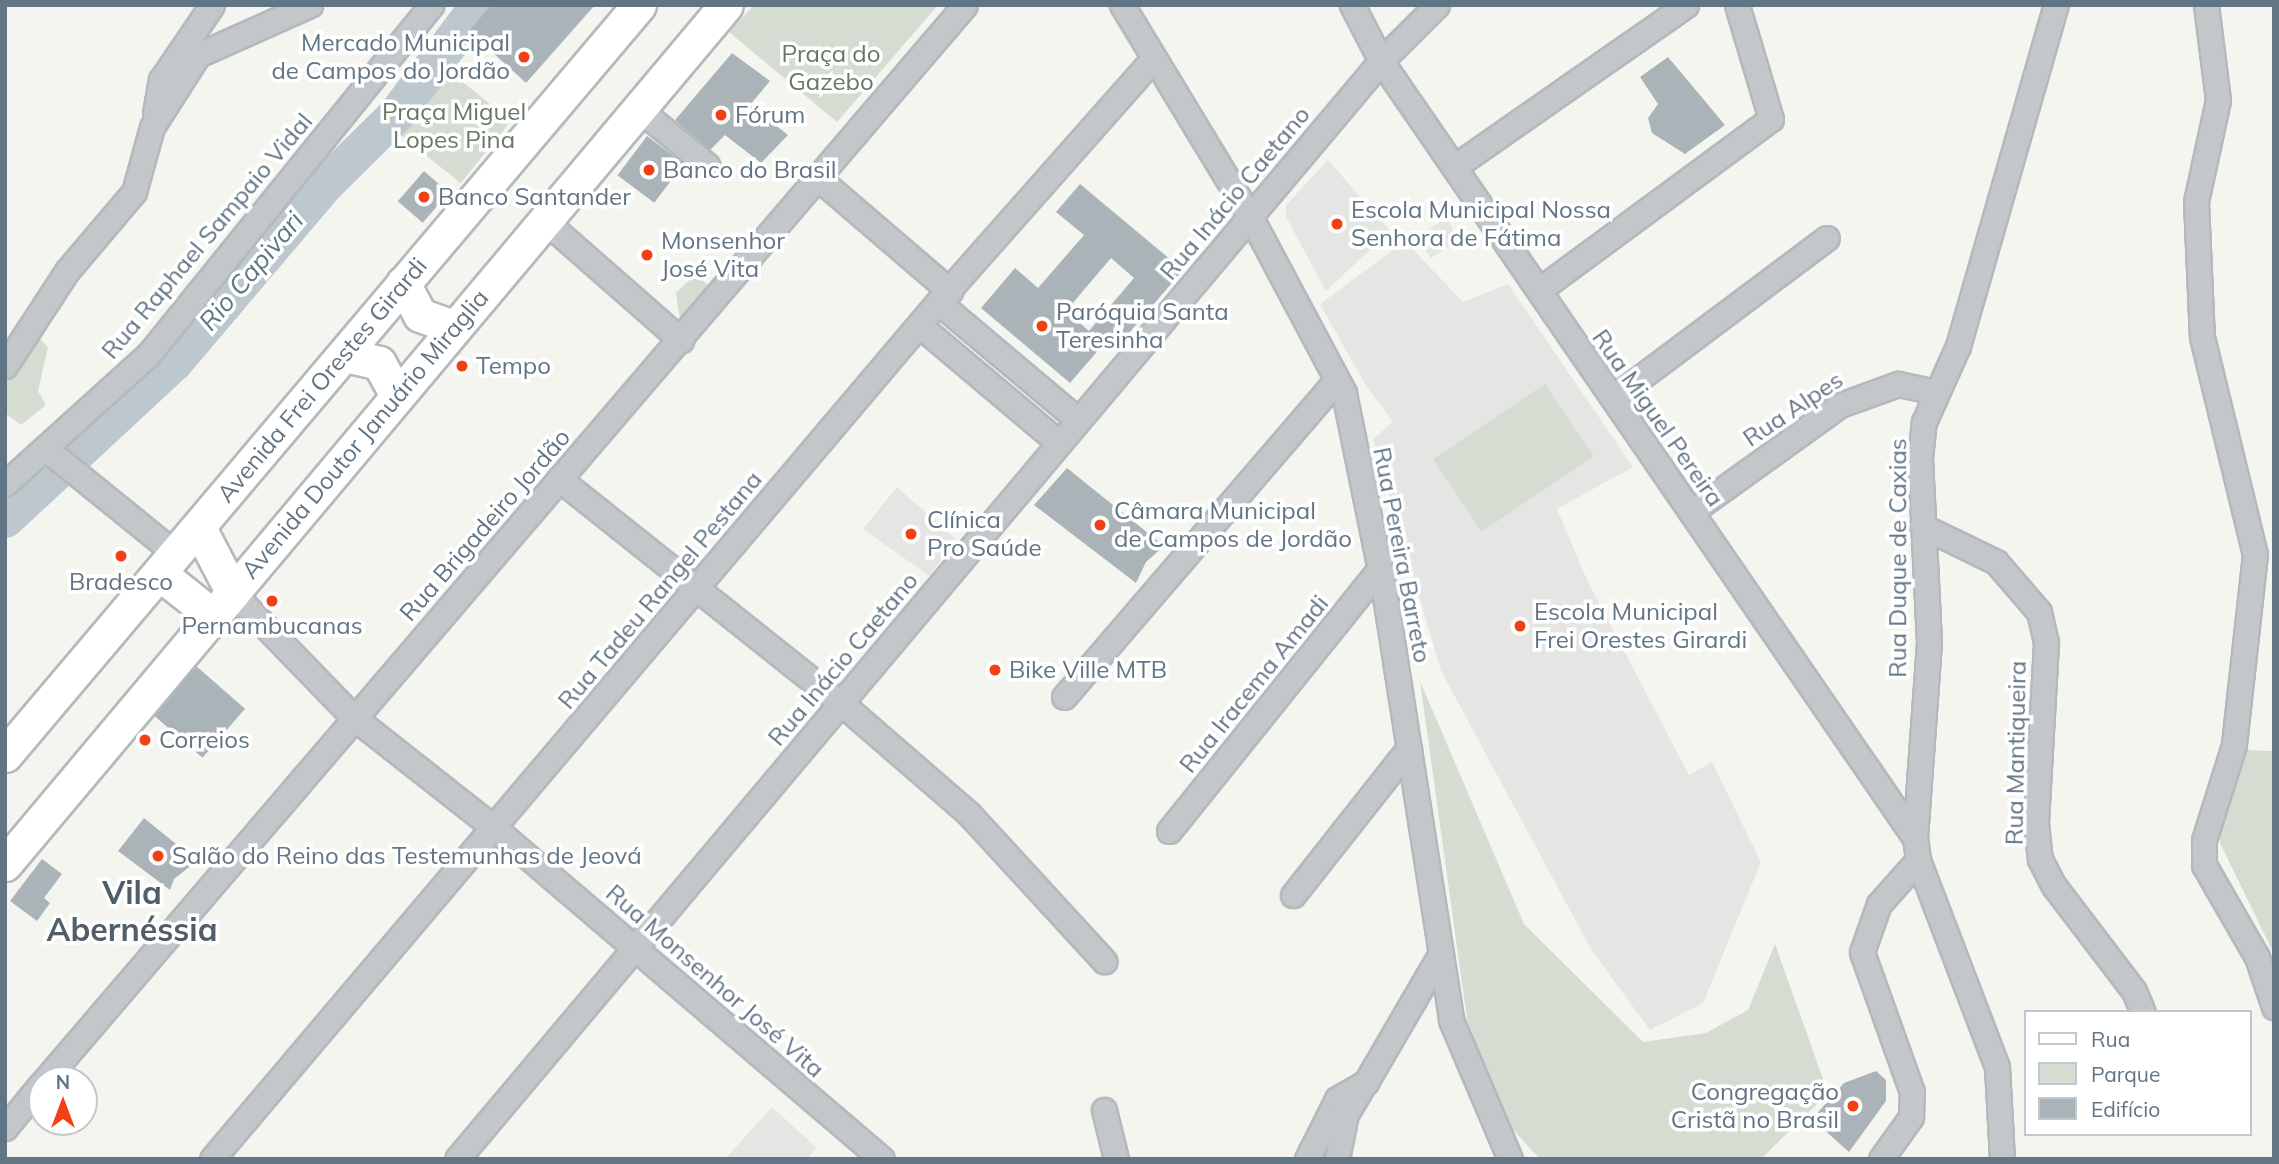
<!DOCTYPE html>
<html>
<head>
<meta charset="utf-8">
<style>
	body { margin:0 }
	#map { position:relative; width:2279px; height:1164px; overflow:hidden; background:#f5f5f0; font-family:Mulish,sans-serif }
	div>[style] { position:absolute }
	.built>* { inset:0; background:#e5e6e4 }
	.green>* { inset:0; background:#d5dcd1; transform-origin:0 0 }
	.river>* { height:37px; margin:-18.5px; padding:0 18.5px; transform-origin:18.5px; border-radius:18.5px; background:#bcc8cd }
	.building>* { inset:0; background:#aab3b8; transform-origin:0 0 }
	.roads { filter:drop-shadow(2px 0 #b3b9bd) drop-shadow(-2px 0 #b3b9bd) drop-shadow(0 2px #b3b9bd) drop-shadow(0 -2px #b3b9bd) }
	.street>* { height:23px; margin:-11.5px; padding:0 11.5px; transform-origin:11.5px; border-radius:11.5px; background:#c3c7ca }
	.secondary>* { height:33px; margin:-16.5px; padding:0 16.5px; transform-origin:16.5px; border-radius:16.5px; background:#fff }
	.dots>* { width:19px; height:19px; translate:-50% -50%; box-sizing:border-box; border:4px solid #fff; border-radius:50% }
	span { translate:-50% -50%; white-space:nowrap; text-align:center; line-height:1.15; -webkit-text-stroke:7px #fff; paint-order:stroke }
	.poi-label { font-size:24px; color:#617584 }
	.right { translate:-100% -50%; text-align:right }
	.left { translate:0 -50%; text-align:left }
	.park-label { font-size:24px; color:#667a60 }
	.street-label { font-size:24px; color:#617584 }
	.water-label { font-size:26px; color:#5c7881; font-style:italic }
	.district-label { font-size:32px; color:#4f5e68; font-weight:700 }
	.frame { position:absolute; inset:0; border:7px solid #617584; pointer-events:none }
	.legend { position:absolute; left:2024px; top:1010px; width:228px; height:126px; box-sizing:border-box; background:#fff; border:2px solid #c0c8ce; margin:0; padding:9px 12px; list-style:none; font-size:21px; color:#617584 }
	.legend li { display:flex; align-items:center; gap:14px; height:35px }
	.legend b { width:35px; border:2px solid #c0c8ce }
	.north { position:absolute; left:28px; top:1066px; width:70px; height:70px; box-sizing:border-box; background:#fff; border:2px solid #c0c8ce; border-radius:50%; rotate:0deg; font-size:19px; font-weight:700; line-height:28px; text-align:center; color:#617584 }
	.north::after { content:''; display:block; margin:auto; width:24px; height:32px; background:#f14114; clip-path:polygon(50% 0,100% 100%,50% 72%,0 100%) }
</style>
</head>
<body>
<div id="map">
	<div class="built">
		<div style="clip-path:polygon(1328px 160px,1390px 231px,1326px 291px,1286px 217px,1286px 205px)"></div>
		<div style="clip-path:polygon(1447px 216px,1457px 241px,1431px 258px,1417px 239px)"></div>
		<div style="clip-path:polygon(1405px 241px,1463px 302px,1508px 284px,1633px 467px,1557px 509px,1588px 582px,1689px 775px,1712px 762px,1761px 862px,1703px 1003px,1650px 1030px,1592px 951px,1441px 671px,1373px 439px,1393px 422px,1365px 384px,1320px 304px)"></div>
		<div style="clip-path:polygon(897px 487px,957px 540px,929px 576px,863px 529px)"></div>
		<div style="clip-path:polygon(772px 1107px,817px 1148px,807px 1159px,725px 1159px)"></div>
	</div>
	<div class="green">
		<div style="clip-path:polygon(754px 5px,938px 5px,837px 122px,729px 32px)"></div>
		<div style="left:448px;top:70px;width:81px;height:80px;rotate:39deg"></div>
		<div style="clip-path:polygon(695px 274px,709px 286px,680px 320px,676px 293px)"></div>
		<div style="clip-path:polygon(31px 330px,48px 347px,38px 391px,46px 405px,21px 425px,5px 413px,5px 370px)"></div>
		<div style="left:1545px;top:384px;width:87px;height:135px;rotate:56deg"></div>
		<div style="clip-path:polygon(1420px 681px,1524px 924px,1643px 1042px,1706px 1033px,1748px 1010px,1775px 944px,1828px 1093px,1761px 1159px,1540px 1159px,1505px 1121px,1467px 1019px)"></div>
		<div style="clip-path:polygon(2241px 750px,2274px 751px,2274px 954px,2220px 843px,2217px 812px)"></div>
	</div>
	<div class="river">
		<div style="left:5px;top:519px;width:231px;rotate:-42.9deg"></div>
		<div style="left:174px;top:362px;width:235px;rotate:-49.7deg"></div>
		<div style="left:326px;top:183px;width:98px;rotate:-44.6deg"></div>
		<div style="left:396px;top:114px;width:136px;rotate:-53deg"></div>
	</div>
	<div class="building">
		<div style="clip-path:polygon(491px 5px,595px 5px,526px 83px,469px 31px)"></div>
		<div style="clip-path:polygon(732px 53px,770px 81px,750px 105px,788px 135px,761px 163px,725px 135px,710px 150px,675px 120px)"></div>
		<div style="clip-path:polygon(1668px 57px,1725px 125px,1685px 154px,1652px 133px,1648px 118px,1658px 104px,1640px 77px)"></div>
		<div style="left:647px;top:136px;width:46px;height:49px;rotate:37deg"></div>
		<div style="left:424px;top:171px;width:33px;height:40px;rotate:41deg"></div>
		<div style="clip-path:polygon(evenodd,1080px 184px,1183px 270px,1123px 340px,1114px 332px,1070px 383px,981px 308px,1015px 268px,1038px 288px,1084px 235px,1056px 212px,1080px 184px,1111px 258px,1134px 278px,1089px 331px,1066px 311px,1111px 258px)"></div>
		<div style="clip-path:polygon(1067px 468px,1164px 546px,1146px 562px,1136px 583px,1034px 505px)"></div>
		<div style="left:196px;top:666px;width:65px;height:65px;rotate:41deg"></div>
		<div style="clip-path:polygon(144px 818px,197px 861px,174px 879px,170px 890px,118px 851px)"></div>
		<div style="clip-path:polygon(42px 859px,62px 874px,44px 898px,50px 903px,37px 921px,10px 901px)"></div>
		<div style="clip-path:polygon(1876px 1071px,1886px 1080px,1886px 1101px,1849px 1152px,1812px 1119px,1844px 1083px)"></div>
	</div>
	<div class="roads">
		<div class="street">
			<div style="left:1122px;top:5px;width:247px;rotate:58.8deg"></div>
			<div style="left:1250px;top:216px;width:200px;rotate:62deg"></div>
			<div style="left:1344px;top:393px;width:201px;rotate:78.5deg"></div>
			<div style="left:1384px;top:590px;width:435px;rotate:81.1deg"></div>
			<div style="left:1451px;top:1020px;width:151px;rotate:67deg"></div>
			<div style="left:1352px;top:5px;width:63px;rotate:62.6deg"></div>
			<div style="left:1381px;top:61px;width:943px;rotate:55.5deg"></div>
			<div style="left:1915px;top:838px;width:22px;rotate:82deg"></div>
			<div style="left:1918px;top:860px;width:222px;rotate:69.1deg"></div>
			<div style="left:1997px;top:1067px;width:92px;rotate:86.9deg"></div>
			<div style="left:2206px;top:5px;width:96px;rotate:82.8deg"></div>
			<div style="left:2218px;top:100px;width:104px;rotate:102.2deg"></div>
			<div style="left:2196px;top:202px;width:135px;rotate:87.5deg"></div>
			<div style="left:2202px;top:337px;width:223px;rotate:76.3deg"></div>
			<div style="left:2255px;top:554px;width:192px;rotate:96.3deg"></div>
			<div style="left:2234px;top:745px;width:100px;rotate:107.5deg"></div>
			<div style="left:2204px;top:840px;width:25px;rotate:90deg"></div>
			<div style="left:2204px;top:865px;width:106px;rotate:60.1deg"></div>
			<div style="left:2257px;top:957px;width:53px;rotate:71.2deg"></div>
			<div style="left:640px;top:110px;width:87px;rotate:39.4deg"></div>
			<div style="left:155px;top:113px;width:34px;rotate:-80deg"></div>
			<div style="left:161px;top:80px;width:91px;rotate:-55.8deg"></div>
			<div style="left:1454px;top:167px;width:283px;rotate:-34.9deg"></div>
			<div style="left:818px;top:178px;width:174px;rotate:40.6deg"></div>
			<div style="left:545px;top:221px;width:181px;rotate:41.2deg"></div>
			<div style="left:1539px;top:290px;width:288px;rotate:-36.4deg"></div>
			<div style="left:1771px;top:119px;width:119px;rotate:-106.6deg"></div>
			<div style="left:938px;top:302px;width:182px;rotate:40.1deg"></div>
			<div style="left:919px;top:325px;width:183px;rotate:40.1deg"></div>
			<div style="left:5px;top:366px;width:113px;rotate:-56.9deg"></div>
			<div style="left:67px;top:271px;width:104px;rotate:-49.7deg"></div>
			<div style="left:134px;top:192px;width:67px;rotate:-74.5deg"></div>
			<div style="left:152px;top:127px;width:85px;rotate:-57.4deg"></div>
			<div style="left:198px;top:55px;width:123px;rotate:-24.1deg"></div>
			<div style="left:1613px;top:398px;width:267px;rotate:-36.8deg"></div>
			<div style="left:45px;top:448px;width:169px;rotate:39deg"></div>
			<div style="left:559px;top:479px;width:360px;rotate:38.5deg"></div>
			<div style="left:841px;top:703px;width:169px;rotate:40.9deg"></div>
			<div style="left:969px;top:814px;width:200px;rotate:47.4deg"></div>
			<div style="left:5px;top:484px;width:193px;rotate:-42.1deg"></div>
			<div style="left:148px;top:355px;width:450px;rotate:-51deg"></div>
			<div style="left:1691px;top:512px;width:183px;rotate:-35.7deg"></div>
			<div style="left:1840px;top:405px;width:62px;rotate:-19.9deg"></div>
			<div style="left:1898px;top:384px;width:39px;rotate:12deg"></div>
			<div style="left:1922px;top:526px;width:82px;rotate:25.9deg"></div>
			<div style="left:1996px;top:562px;width:66px;rotate:49.3deg"></div>
			<div style="left:2039px;top:612px;width:32px;rotate:77deg"></div>
			<div style="left:2046px;top:643px;width:180px;rotate:93.2deg"></div>
			<div style="left:2036px;top:823px;width:36px;rotate:84deg"></div>
			<div style="left:2040px;top:859px;width:30px;rotate:63deg"></div>
			<div style="left:2054px;top:886px;width:132px;rotate:52.7deg"></div>
			<div style="left:2134px;top:991px;width:23px;rotate:67deg"></div>
			<div style="left:233px;top:593px;width:173px;rotate:45.9deg"></div>
			<div style="left:353px;top:717px;width:179px;rotate:38.2deg"></div>
			<div style="left:494px;top:828px;width:510px;rotate:40.47deg"></div>
			<div style="left:1064px;top:697px;width:418px;rotate:-49.3deg"></div>
			<div style="left:1169px;top:831px;width:336px;rotate:-51.2deg"></div>
			<div style="left:1915px;top:838px;width:196px;rotate:-85.9deg"></div>
			<div style="left:1929px;top:642px;width:184px;rotate:-92.8deg"></div>
			<div style="left:1920px;top:458px;width:36px;rotate:-84deg"></div>
			<div style="left:1924px;top:422px;width:83px;rotate:-65.9deg"></div>
			<div style="left:1958px;top:346px;width:355px;rotate:-74deg"></div>
			<div style="left:1293px;top:895px;width:187px;rotate:-51.7deg"></div>
			<div style="left:45px;top:1080px;width:1415px;rotate:-49.44deg"></div>
			<div style="left:1104px;top:1110px;width:50px;rotate:76.2deg"></div>
			<div style="left:5px;top:1128px;width:58px;rotate:-50.6deg"></div>
			<div style="left:212px;top:1159px;width:1123px;rotate:-49.73deg"></div>
			<div style="left:938px;top:302px;width:323px;rotate:-48.5deg"></div>
			<div style="left:457px;top:1159px;width:1435px;rotate:-49.92deg"></div>
			<div style="left:1381px;top:61px;width:79px;rotate:-45deg"></div>
			<div style="left:1307px;top:1159px;width:67px;rotate:-63.4deg"></div>
			<div style="left:1337px;top:1099px;width:34px;rotate:-30deg"></div>
			<div style="left:1366px;top:1082px;width:149px;rotate:-59.8deg"></div>
			<div style="left:1337px;top:1159px;width:46px;rotate:-78.7deg"></div>
			<div style="left:1346px;top:1114px;width:31px;rotate:-59deg"></div>
			<div style="left:1881px;top:1159px;width:52px;rotate:-54.5deg"></div>
			<div style="left:1911px;top:1117px;width:25px;rotate:-88deg"></div>
			<div style="left:1912px;top:1092px;width:149px;rotate:-109.7deg"></div>
			<div style="left:1862px;top:952px;width:51px;rotate:-70.5deg"></div>
			<div style="left:1879px;top:904px;width:59px;rotate:-48.4deg"></div>
		</div>
		<div class="secondary">
			<div style="left:403px;top:283px;width:36px;rotate:62deg"></div>
			<div style="left:420px;top:315px;width:33px;rotate:20deg"></div>
			<div style="left:345px;top:355px;width:35px;rotate:13deg"></div>
			<div style="left:379px;top:363px;width:35px;rotate:61deg"></div>
			<div style="left:199px;top:528px;width:73px;rotate:62.4deg"></div>
			<div style="left:159px;top:573px;width:69px;rotate:38.5deg"></div>
			<div style="left:5px;top:755px;width:982px;rotate:-49.79deg"></div>
			<div style="left:5px;top:864px;width:1121px;rotate:-49.99deg"></div>
		</div>
	</div>
	<div class="dots">
		<div style="left:524px;top:57px;background:#f14114"></div>
		<div style="left:721px;top:115px;background:#f14114"></div>
		<div style="left:649px;top:170px;background:#f14114"></div>
		<div style="left:424px;top:197px;background:#f14114"></div>
		<div style="left:1337px;top:224px;background:#f14114"></div>
		<div style="left:647px;top:255px;background:#f14114"></div>
		<div style="left:1042px;top:326px;background:#f14114"></div>
		<div style="left:462px;top:366px;background:#f14114"></div>
		<div style="left:1100px;top:525px;background:#f14114"></div>
		<div style="left:911px;top:534px;background:#f14114"></div>
		<div style="left:121px;top:556px;background:#f14114"></div>
		<div style="left:272px;top:601px;background:#f14114"></div>
		<div style="left:1520px;top:626px;background:#f14114"></div>
		<div style="left:995px;top:670px;background:#f14114"></div>
		<div style="left:145px;top:740px;background:#f14114"></div>
		<div style="left:158px;top:856px;background:#f14114"></div>
		<div style="left:1853px;top:1106px;background:#f14114"></div>
	</div>
	<div class="poi-label">
		<span class="right" style="left:510px;top:57px">Mercado Municipal<br>de Campos do Jordão</span>
		<span class="left" style="left:735px;top:115px">Fórum</span>
		<span class="left" style="left:663px;top:170px">Banco do Brasil</span>
		<span class="left" style="left:438px;top:197px">Banco Santander</span>
		<span class="left" style="left:1351px;top:224px">Escola Municipal Nossa<br>Senhora de Fátima</span>
		<span class="left" style="left:661px;top:255px">Monsenhor<br>José Vita</span>
		<span class="left" style="left:1056px;top:326px">Paróquia Santa<br>Teresinha</span>
		<span class="left" style="left:476px;top:366px">Tempo</span>
		<span class="left" style="left:1114px;top:525px">Câmara Municipal<br>de Campos de Jordão</span>
		<span class="left" style="left:927px;top:534px">Clínica<br>Pro Saúde</span>
		<span style="left:121px;top:582px">Bradesco</span>
		<span class="left" style="left:1534px;top:626px">Escola Municipal<br>Frei Orestes Girardi</span>
		<span style="left:272px;top:626px">Pernambucanas</span>
		<span class="left" style="left:1009px;top:670px">Bike Ville MTB</span>
		<span class="left" style="left:159px;top:740px">Correios</span>
		<span class="left" style="left:172px;top:856px">Salão do Reino das Testemunhas de Jeová</span>
		<span class="right" style="left:1839px;top:1106px">Congregação<br>Cristã no Brasil</span>
	</div>
	<div class="park-label">
		<span style="left:831px;top:68px">Praça do<br>Gazebo</span>
		<span style="left:454px;top:126px">Praça Miguel<br>Lopes Pina</span>
	</div>
	<div class="street-label">
		<span style="left:1235px;top:193px;rotate:-50deg">Rua Inácio Caetano</span>
		<span style="left:207px;top:236px;rotate:-50deg">Rua Raphael Sampaio Vidal</span>
		<span style="left:322px;top:380px;rotate:-50deg">Avenida Frei Orestes Girardi</span>
		<span style="left:1793px;top:409px;rotate:-34deg">Rua Alpes</span>
		<span style="left:1658px;top:418px;rotate:55deg">Rua Miguel Pereira</span>
		<span style="left:365px;top:434px;rotate:-50deg">Avenida Doutor Januário Miraglia</span>
		<span style="left:485px;top:525px;rotate:-49deg">Rua Brigadeiro Jordão</span>
		<span style="left:1402px;top:555px;rotate:79deg">Rua Pereira Barreto</span>
		<span style="left:1898px;top:558px;rotate:-90deg">Rua Duque de Caxias</span>
		<span style="left:660px;top:590px;rotate:-50deg">Rua Tadeu Rangel Pestana</span>
		<span style="left:843px;top:659px;rotate:-50deg">Rua Inácio Caetano</span>
		<span style="left:1254px;top:684px;rotate:-51deg">Rua Iracema Amadi</span>
		<span style="left:2016px;top:753px;rotate:-89deg">Rua Mantiqueira</span>
		<span style="left:715px;top:981px;rotate:41deg">Rua Monsenhor José Vita</span>
	</div>
	<div class="water-label">
		<span style="left:251px;top:271px;rotate:-50deg">Rio Capivari</span>
	</div>
	<div class="district-label">
		<span style="left:132px;top:911px">Vila<br>Abernéssia</span>
	</div>
	<div class="frame"></div>
	<ul class="legend">
	<li><b style="height:9px;background:#fff"></b>Rua</li>
	<li><b style="height:19px;background:#d5dcd1"></b>Parque</li>
	<li><b style="height:19px;background:#aab3b8"></b>Edifício</li>
	</ul>
	<div class="north">N</div>
</div>
</body>
</html>
